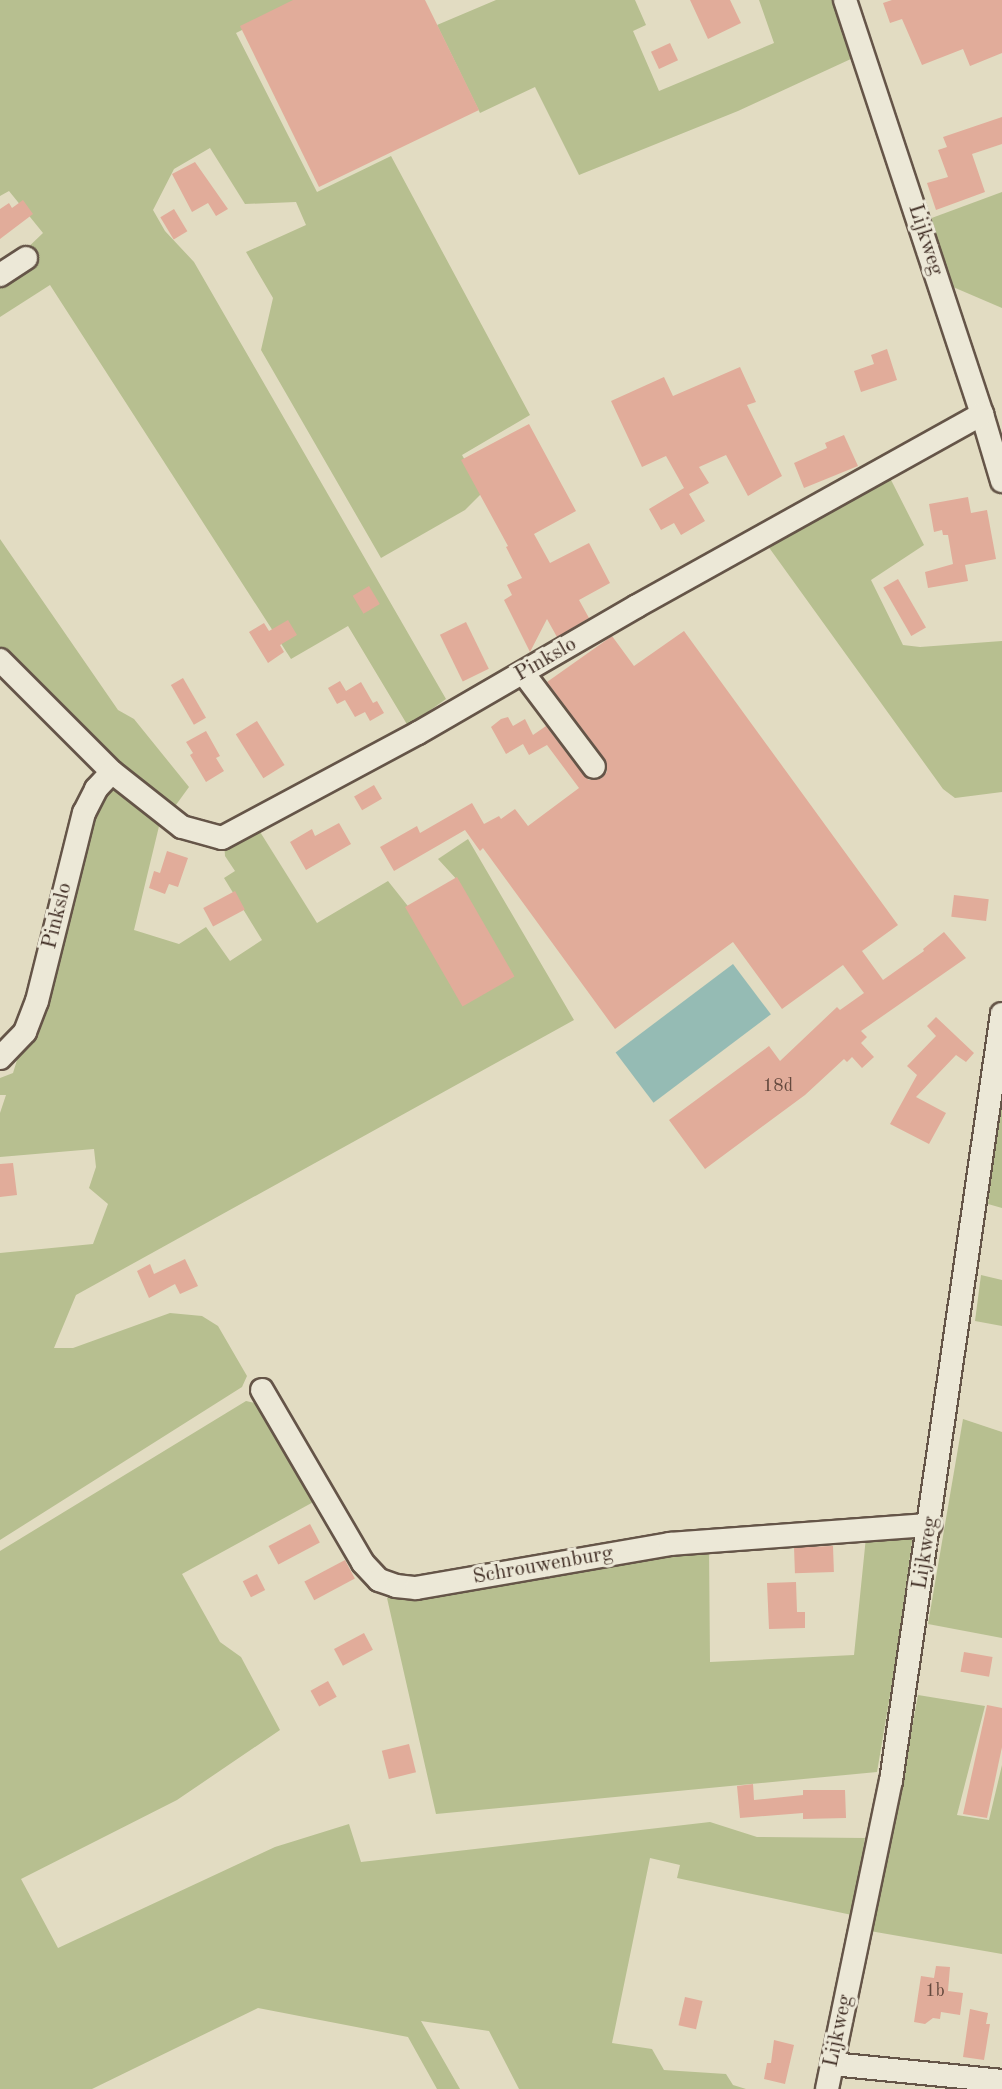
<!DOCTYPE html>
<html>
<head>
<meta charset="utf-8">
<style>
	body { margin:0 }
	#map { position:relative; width:1002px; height:2089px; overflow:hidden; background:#e2dcc2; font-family:"Old Standard TT",serif }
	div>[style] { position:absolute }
	.green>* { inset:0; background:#b7bf90 }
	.water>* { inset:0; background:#95bbb4; transform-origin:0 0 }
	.building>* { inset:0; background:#e1ac9a; transform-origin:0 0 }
	.roads { filter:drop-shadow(2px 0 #655548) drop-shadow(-2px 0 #655548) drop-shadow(0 2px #655548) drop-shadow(0 -2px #655548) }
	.minor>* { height:22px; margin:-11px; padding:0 11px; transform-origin:11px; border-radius:11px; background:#ece8d7 }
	span { translate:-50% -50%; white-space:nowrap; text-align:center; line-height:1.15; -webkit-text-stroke:6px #ece8d7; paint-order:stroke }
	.number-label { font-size:18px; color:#64493e }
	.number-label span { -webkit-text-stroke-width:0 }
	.street-label { font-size:21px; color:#3b281f }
</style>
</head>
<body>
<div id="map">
	<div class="green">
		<div style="clip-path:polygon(0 0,302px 0,236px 33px,317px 192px,391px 156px,530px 415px,462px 455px,483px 492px,465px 510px,381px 558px,261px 350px,273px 298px,246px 252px,306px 225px,296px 202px,245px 204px,210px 148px,174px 169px,153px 210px,165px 231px,194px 262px,446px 699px,408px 726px,348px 626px,291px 659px,50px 285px,0 317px,0 268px,20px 255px,43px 233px,9px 191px,0 196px)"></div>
		<div style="clip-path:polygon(496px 0,635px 0,646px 25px,633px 31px,659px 91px,774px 43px,759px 0,834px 0,853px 58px,738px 111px,579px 175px,535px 87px,480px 113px,437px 25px)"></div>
		<div style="clip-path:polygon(1002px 192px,1002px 308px,953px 287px,929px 219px)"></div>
		<div style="clip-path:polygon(888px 474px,924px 545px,871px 580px,903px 645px,920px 647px,1002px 641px,1002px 792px,955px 798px,943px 789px,765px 542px)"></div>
		<div style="clip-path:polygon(0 539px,118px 710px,134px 719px,189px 787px,173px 809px,153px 796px,0 654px)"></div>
		<div style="clip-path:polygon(112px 789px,127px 795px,161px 818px,134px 930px,179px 944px,206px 927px,230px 961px,262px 940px,224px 878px,235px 871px,225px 856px,224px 842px,257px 827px,317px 923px,388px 881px,411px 910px,460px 883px,438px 859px,468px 839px,574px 1020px,76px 1295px,54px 1348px,73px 1348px,170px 1313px,202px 1316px,218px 1326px,247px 1376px,242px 1387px,0 1540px,0 1253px,93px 1244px,108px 1204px,89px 1188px,96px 1167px,94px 1149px,0 1157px,0 1113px,6px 1095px,0 1095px,0 1078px,13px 1073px,17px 1060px,37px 1035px,85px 830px,96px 797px)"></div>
		<div style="clip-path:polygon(1002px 1086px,1002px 1208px,988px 1204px)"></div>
		<div style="clip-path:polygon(981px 1275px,1002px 1280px,1002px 1326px,975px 1321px)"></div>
		<div style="clip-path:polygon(246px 1401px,263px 1405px,317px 1500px,182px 1574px,220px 1642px,241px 1657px,280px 1730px,177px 1800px,21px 1879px,58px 1948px,275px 1847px,349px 1824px,361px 1862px,710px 1822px,757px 1837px,865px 1838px,852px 1915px,677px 1878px,680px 1865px,650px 1858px,612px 2043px,652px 2049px,664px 2070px,726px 2074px,733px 2085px,746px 2089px,519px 2089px,489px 2031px,421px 2021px,460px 2089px,437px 2089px,408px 2037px,258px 2008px,92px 2089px,0 2089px,0 1551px)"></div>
		<div style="clip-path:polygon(963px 1419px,1002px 1432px,1002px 1638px,928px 1624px)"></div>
		<div style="clip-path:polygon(913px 1534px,897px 1654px,877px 1772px,436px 1814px,387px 1598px,399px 1594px,709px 1546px,710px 1662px,854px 1655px,866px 1537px)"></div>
		<div style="clip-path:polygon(918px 1695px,985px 1706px,957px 1815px,989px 1820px,1002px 1765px,1002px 1954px,870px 1931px,894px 1823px)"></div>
	</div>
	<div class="water">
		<div style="left:733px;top:964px;width:63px;height:147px;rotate:53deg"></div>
	</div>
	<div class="building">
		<div style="clip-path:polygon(293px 0,425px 0,479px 110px,319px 187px,240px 26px)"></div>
		<div style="clip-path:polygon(690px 0,730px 0,741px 23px,708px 39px)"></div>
		<div style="clip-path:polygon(892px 0,1002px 0,1002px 53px,970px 66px,963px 49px,922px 65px,902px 19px,890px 23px,883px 3px)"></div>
		<div style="left:670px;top:43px;width:19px;height:21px;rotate:65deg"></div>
		<div style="clip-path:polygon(1002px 117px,1002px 144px,972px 154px,985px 192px,936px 210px,927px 183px,948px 177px,938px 150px,947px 147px,943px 137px)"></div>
		<div style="clip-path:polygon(195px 162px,228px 209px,216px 216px,208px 203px,192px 212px,172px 174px)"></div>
		<div style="clip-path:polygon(23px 200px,33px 214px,0 239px,0 209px,9px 203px,12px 208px)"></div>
		<div style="left:174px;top:209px;width:26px;height:16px;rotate:59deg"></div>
		<div style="clip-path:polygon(887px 349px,897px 380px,861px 392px,854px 371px,874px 364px,871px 355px)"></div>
		<div style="clip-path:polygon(740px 367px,756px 402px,747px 405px,782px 476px,748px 496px,726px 455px,699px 467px,709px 483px,689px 494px,705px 521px,681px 535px,674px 523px,661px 530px,649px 509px,684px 488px,666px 456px,642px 467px,611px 401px,664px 377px,673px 396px)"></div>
		<div style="clip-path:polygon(529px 424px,576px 511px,534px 534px,550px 563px,589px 543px,610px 583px,579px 600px,589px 618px,557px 637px,547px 619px,530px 652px,504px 600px,512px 595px,507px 585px,522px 578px,506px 547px,508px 546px,461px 460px)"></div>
		<div style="clip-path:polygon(844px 435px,858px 466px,804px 488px,794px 463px,827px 448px,825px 443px)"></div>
		<div style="clip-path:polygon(968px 497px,971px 513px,987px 510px,996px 559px,965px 565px,968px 581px,928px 588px,925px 572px,953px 564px,948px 535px,943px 535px,942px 530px,934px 532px,929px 504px)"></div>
		<div style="left:898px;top:579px;width:56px;height:17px;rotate:60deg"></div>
		<div style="left:369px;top:586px;width:21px;height:19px;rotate:59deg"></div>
		<div style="clip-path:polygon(288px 620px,297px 635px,280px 645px,284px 652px,268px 663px,249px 632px,264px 623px,269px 631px)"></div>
		<div style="left:466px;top:622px;width:52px;height:29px;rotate:64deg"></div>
		<div style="clip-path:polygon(684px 631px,898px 925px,862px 951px,883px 980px,924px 951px,923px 949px,944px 932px,966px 958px,861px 1031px,867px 1037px,861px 1043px,874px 1057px,862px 1068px,852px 1057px,847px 1062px,844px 1059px,805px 1095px,705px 1169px,669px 1120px,769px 1046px,780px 1061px,837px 1007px,840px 1010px,864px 993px,843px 965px,782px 1009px,733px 942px,615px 1029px,483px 848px,480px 851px,465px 830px,394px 871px,380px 847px,417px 826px,420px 833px,472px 803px,484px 824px,499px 816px,501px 819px,515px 809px,528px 826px,579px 788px,547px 745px,529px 755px,523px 744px,506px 754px,491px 727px,501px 719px,508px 717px,513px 726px,525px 719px,533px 735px,546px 726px,584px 776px,589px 780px,602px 778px,607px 772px,605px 759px,547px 682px,612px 636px,634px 666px)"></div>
		<div style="left:183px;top:678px;width:46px;height:14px;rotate:60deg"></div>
		<div style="clip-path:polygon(340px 681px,346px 691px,361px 682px,373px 703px,377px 701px,384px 713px,370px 721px,365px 712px,355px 717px,345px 700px,337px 704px,328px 688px)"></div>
		<div style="left:257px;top:721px;width:52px;height:25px;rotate:58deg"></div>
		<div style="clip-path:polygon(206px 731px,220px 756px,216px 758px,224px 771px,206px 782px,190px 755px,193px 753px,186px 742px)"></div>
		<div style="left:374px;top:785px;width:16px;height:23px;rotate:60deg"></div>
		<div style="clip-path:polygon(339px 823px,351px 844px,306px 870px,290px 842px,312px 829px,315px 836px)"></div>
		<div style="clip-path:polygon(167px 851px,188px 858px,178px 887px,169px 884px,165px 894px,149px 888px,154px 871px,160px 873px)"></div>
		<div style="left:457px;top:877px;width:115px;height:60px;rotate:60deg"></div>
		<div style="left:235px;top:891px;width:21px;height:36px;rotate:62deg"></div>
		<div style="left:954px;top:895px;width:35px;height:22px;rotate:7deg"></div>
		<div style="clip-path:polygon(936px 1017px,974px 1053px,966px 1062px,956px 1055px,916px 1097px,946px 1113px,929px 1144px,890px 1124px,917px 1075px,907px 1066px,936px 1036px,927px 1026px)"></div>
		<div style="clip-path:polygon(13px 1163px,17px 1195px,0 1197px,0 1164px)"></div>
		<div style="clip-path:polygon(185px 1259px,198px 1286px,180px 1294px,175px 1284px,149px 1298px,137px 1271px,150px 1264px,154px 1274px)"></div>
		<div style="left:310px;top:1524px;width:21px;height:47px;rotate:62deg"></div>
		<div style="left:833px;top:1546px;width:26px;height:39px;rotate:88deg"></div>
		<div style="left:345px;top:1560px;width:21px;height:46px;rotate:62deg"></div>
		<div style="left:257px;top:1574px;width:18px;height:16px;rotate:63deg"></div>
		<div style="clip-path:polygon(796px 1582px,797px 1612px,805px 1612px,805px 1628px,769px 1629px,767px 1583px)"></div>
		<div style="left:364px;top:1633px;width:19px;height:34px;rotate:62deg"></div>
		<div style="left:964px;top:1652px;width:29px;height:20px;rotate:10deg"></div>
		<div style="left:328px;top:1681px;width:18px;height:20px;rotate:61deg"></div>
		<div style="clip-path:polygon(987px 1705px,1002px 1708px,1002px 1747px,987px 1818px,963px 1814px)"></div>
		<div style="left:409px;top:1744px;width:29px;height:28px;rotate:76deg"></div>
		<div style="clip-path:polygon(753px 1784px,754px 1800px,803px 1795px,803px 1790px,845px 1790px,846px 1818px,803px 1819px,803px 1813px,740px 1818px,737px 1786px)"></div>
		<div style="clip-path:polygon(936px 1966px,950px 1967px,948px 1991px,963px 1993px,960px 2015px,941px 2012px,940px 2019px,933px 2018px,925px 2024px,914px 2022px,921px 1976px,934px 1978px)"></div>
		<div style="left:685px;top:1997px;width:18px;height:29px;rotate:13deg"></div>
		<div style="clip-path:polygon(970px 2009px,988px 2013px,986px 2024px,990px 2024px,984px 2060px,963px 2057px)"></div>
		<div style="clip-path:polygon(774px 2040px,794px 2045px,785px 2084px,764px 2079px,767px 2063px,771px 2063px)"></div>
	</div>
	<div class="roads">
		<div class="minor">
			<div style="left:845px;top:0;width:436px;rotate:71.7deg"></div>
			<div style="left:982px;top:414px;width:70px;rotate:73.4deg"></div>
			<div style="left:0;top:275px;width:31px;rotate:-33deg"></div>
			<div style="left:0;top:660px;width:158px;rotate:45deg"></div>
			<div style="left:112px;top:772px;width:89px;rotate:38.2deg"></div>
			<div style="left:182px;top:827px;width:41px;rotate:15.4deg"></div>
			<div style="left:222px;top:838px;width:222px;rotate:-28.2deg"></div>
			<div style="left:418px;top:733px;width:253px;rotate:-30.1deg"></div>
			<div style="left:637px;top:606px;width:395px;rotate:-29.1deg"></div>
			<div style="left:524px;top:674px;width:116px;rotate:53deg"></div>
			<div style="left:0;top:1058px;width:36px;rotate:-46deg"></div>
			<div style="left:25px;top:1032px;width:33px;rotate:-69deg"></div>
			<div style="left:37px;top:1001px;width:194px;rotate:-76deg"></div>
			<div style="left:84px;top:813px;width:27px;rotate:-63deg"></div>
			<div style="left:96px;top:789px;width:23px;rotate:-47deg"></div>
			<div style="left:262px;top:1390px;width:200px;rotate:59.7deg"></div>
			<div style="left:363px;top:1563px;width:23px;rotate:47deg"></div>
			<div style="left:379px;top:1580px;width:18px;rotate:19deg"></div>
			<div style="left:396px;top:1586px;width:20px;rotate:6deg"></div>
			<div style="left:416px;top:1588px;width:258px;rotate:-9.8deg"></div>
			<div style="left:670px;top:1544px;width:261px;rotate:-4.2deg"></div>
			<div style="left:832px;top:2064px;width:171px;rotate:5.7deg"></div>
			<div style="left:827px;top:2089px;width:315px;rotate:-78.3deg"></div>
			<div style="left:891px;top:1781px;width:775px;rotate:-81.77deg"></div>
		</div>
	</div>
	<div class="number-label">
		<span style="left:778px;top:1086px">18d</span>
		<span style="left:935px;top:1991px">1b</span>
	</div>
	<div class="street-label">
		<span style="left:925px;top:240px;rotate:72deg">Lijkweg</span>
		<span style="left:546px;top:660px;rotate:-30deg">Pinkslo</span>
		<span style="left:58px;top:916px;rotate:-76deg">Pinkslo</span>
		<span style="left:926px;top:1553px;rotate:-81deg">Lijkweg</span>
		<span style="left:543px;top:1566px;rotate:-10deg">Schrouwenburg</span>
		<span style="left:839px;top:2031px;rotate:-78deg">Lijkweg</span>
	</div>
</div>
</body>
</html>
